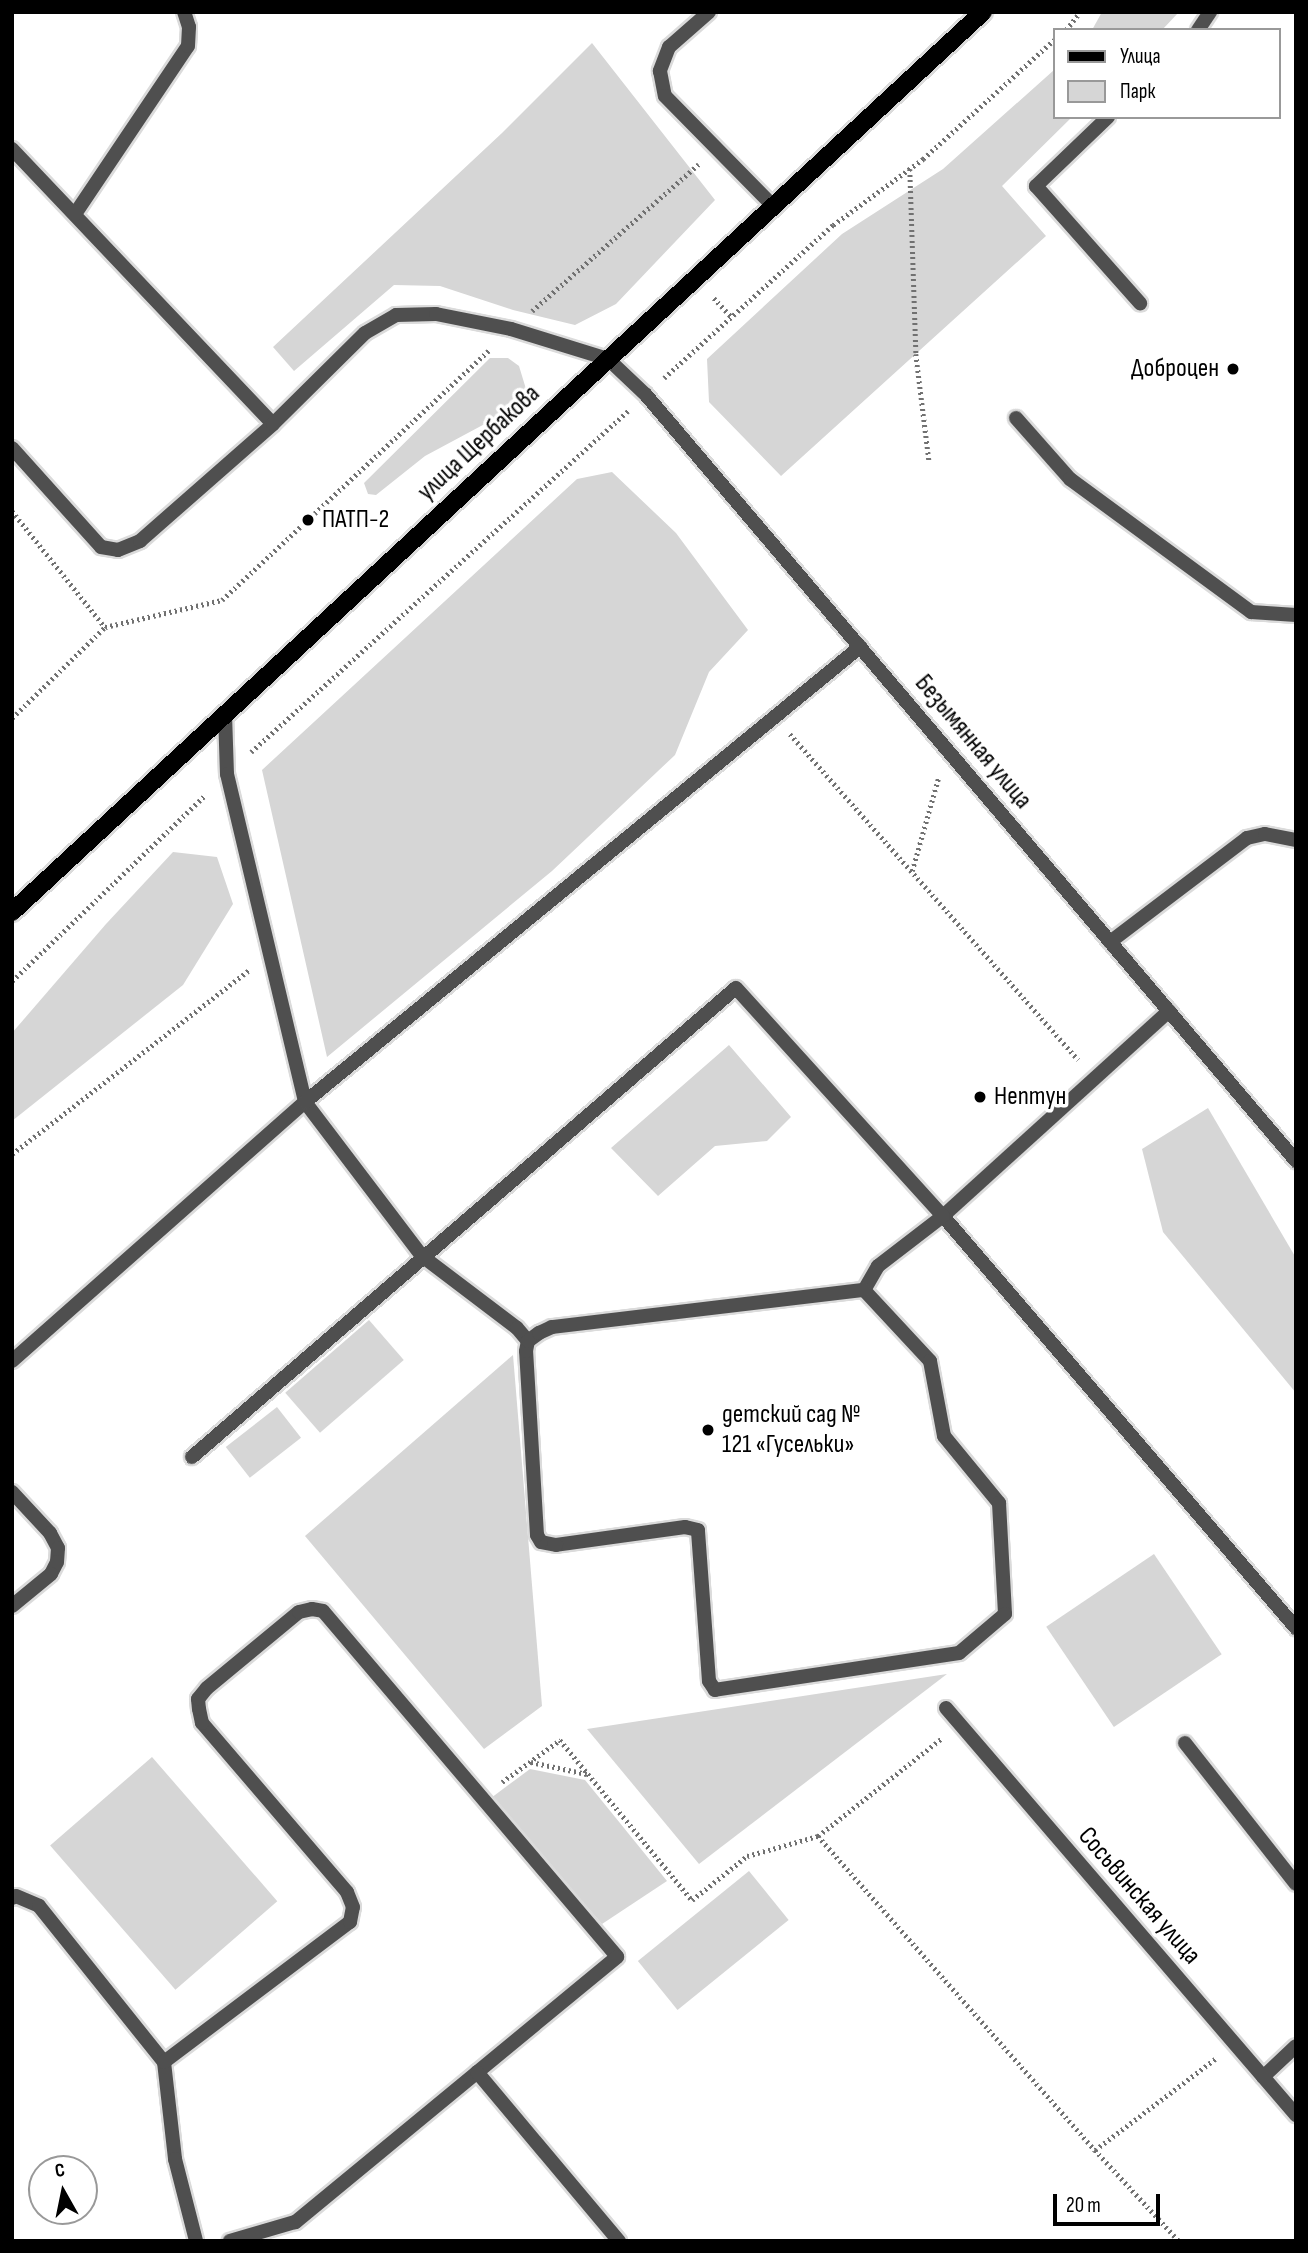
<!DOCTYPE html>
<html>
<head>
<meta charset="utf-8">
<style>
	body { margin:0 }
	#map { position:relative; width:1308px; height:2253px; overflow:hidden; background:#fff; font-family:"Sofia Sans Condensed",sans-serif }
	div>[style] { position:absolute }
	.green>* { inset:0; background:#d6d6d6; transform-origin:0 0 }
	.path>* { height:4.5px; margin-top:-2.25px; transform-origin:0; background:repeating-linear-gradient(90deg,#717171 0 2px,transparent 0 5.5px) }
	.roads { filter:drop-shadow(2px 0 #dbdbdb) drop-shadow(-2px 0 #dbdbdb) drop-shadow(0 2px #dbdbdb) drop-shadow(0 -2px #dbdbdb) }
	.service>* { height:14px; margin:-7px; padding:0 7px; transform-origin:7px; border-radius:7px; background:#4f4f4f }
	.minor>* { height:14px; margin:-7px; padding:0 7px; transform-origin:7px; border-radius:7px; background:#4f4f4f }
	.primary>* { height:18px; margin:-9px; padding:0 9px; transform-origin:9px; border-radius:9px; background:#000 }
	.dots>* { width:19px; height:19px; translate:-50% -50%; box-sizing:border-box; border:4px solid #fff; border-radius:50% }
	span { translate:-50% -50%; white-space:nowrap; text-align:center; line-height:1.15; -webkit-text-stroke:7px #fff; paint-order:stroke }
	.poi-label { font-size:26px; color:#000 }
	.right { translate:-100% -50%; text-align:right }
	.left { translate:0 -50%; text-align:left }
	.street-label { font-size:26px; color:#000 }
	.frame { position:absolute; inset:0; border:14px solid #000; pointer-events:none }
	.legend { position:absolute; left:1053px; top:28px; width:228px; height:91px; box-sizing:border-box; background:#fff; border:2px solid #999; margin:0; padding:9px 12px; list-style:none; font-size:21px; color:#000 }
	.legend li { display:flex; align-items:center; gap:14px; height:35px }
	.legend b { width:35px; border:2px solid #999 }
	.north { position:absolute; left:28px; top:2155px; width:70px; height:70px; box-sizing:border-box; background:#fff; border:2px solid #999; border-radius:50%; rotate:351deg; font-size:19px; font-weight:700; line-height:28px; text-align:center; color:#000 }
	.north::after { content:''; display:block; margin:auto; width:24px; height:32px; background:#000; clip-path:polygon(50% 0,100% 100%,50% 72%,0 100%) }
	.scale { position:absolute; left:1053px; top:2194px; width:107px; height:32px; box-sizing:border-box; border:4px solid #000; border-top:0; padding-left:9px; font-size:21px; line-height:24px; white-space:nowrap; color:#000; -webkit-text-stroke:5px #fff; paint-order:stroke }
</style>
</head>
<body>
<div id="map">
	<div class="green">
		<div style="clip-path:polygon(1102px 12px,1179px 12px,1162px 30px,1092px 30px)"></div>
		<div style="clip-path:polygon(592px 43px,715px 200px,616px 304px,575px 325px,513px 310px,440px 286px,394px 285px,294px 371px,273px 347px,502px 133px)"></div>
		<div style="clip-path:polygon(1054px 70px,1054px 117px,1072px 117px,1002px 186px,1046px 236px,781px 476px,709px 402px,707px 359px,842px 234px,943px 169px)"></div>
		<div style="clip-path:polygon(490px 358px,508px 358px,519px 366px,526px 389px,494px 419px,425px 456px,376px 495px,368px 494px,364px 483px)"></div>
		<div style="clip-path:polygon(612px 472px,676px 533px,748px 630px,709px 672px,675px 755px,552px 871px,327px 1057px,262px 770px,577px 479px)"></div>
		<div style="clip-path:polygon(173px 852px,217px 857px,233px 904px,183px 985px,12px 1121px,12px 1033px,106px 924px)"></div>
		<div style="clip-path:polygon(729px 1045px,791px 1117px,767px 1141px,715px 1146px,658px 1196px,611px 1148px)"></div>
		<div style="clip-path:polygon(1208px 1108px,1296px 1258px,1296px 1393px,1163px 1232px,1142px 1149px)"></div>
		<div style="left:369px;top:1320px;width:53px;height:111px;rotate:49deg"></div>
		<div style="clip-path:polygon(513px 1355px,542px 1706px,484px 1749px,305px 1536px)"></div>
		<div style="left:277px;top:1407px;width:39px;height:65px;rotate:52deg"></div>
		<div style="left:1154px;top:1554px;width:121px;height:130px;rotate:56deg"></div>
		<div style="clip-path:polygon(947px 1674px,699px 1864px,587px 1729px)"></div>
		<div style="left:152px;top:1757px;width:191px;height:135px;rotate:49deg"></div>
		<div style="clip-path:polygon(530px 1769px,585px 1780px,667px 1881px,602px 1924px,491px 1798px)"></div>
		<div style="left:749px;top:1871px;width:63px;height:143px;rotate:51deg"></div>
	</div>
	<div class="path">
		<div style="left:1066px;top:30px;width:23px;rotate:-52deg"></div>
		<div style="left:910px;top:169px;width:185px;rotate:88.1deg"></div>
		<div style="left:916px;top:354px;width:107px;rotate:83deg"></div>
		<div style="left:714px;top:298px;width:25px;rotate:47deg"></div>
		<div style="left:532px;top:311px;width:222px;rotate:-41.4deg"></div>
		<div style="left:664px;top:378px;width:228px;rotate:-42.2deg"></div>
		<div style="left:833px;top:225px;width:112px;rotate:-36.3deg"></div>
		<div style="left:923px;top:159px;width:177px;rotate:-42.3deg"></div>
		<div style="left:12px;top:511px;width:149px;rotate:51.3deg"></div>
		<div style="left:105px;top:627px;width:120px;rotate:-13deg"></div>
		<div style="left:222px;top:600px;width:366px;rotate:-43.1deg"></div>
		<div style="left:12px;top:718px;width:130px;rotate:-44.4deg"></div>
		<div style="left:790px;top:734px;width:435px;rotate:48.5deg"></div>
		<div style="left:251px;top:752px;width:510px;rotate:-42.14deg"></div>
		<div style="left:912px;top:871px;width:96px;rotate:-74.2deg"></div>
		<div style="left:12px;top:981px;width:269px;rotate:-43.9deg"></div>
		<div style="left:12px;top:1154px;width:300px;rotate:-37.8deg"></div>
		<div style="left:531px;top:1762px;width:57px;rotate:12.1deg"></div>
		<div style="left:502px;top:1782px;width:72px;rotate:-35.9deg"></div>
		<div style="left:560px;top:1740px;width:207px;rotate:50.5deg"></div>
		<div style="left:692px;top:1900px;width:70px;rotate:-38.7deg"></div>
		<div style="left:747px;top:1856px;width:74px;rotate:-15.7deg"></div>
		<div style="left:818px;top:1836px;width:419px;rotate:48.6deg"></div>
		<div style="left:1095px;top:2150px;width:151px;rotate:-37.2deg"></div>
		<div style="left:818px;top:1836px;width:157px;rotate:-38.3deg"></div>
		<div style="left:1095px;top:2150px;width:124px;rotate:47.3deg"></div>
	</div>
	<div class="roads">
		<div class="service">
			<div style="left:709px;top:12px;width:53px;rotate:138.8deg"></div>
			<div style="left:669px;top:47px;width:26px;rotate:111deg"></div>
			<div style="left:660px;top:71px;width:25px;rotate:79deg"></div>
			<div style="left:665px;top:96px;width:154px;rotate:45.5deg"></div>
			<div style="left:1198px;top:30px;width:22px;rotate:-56deg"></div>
			<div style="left:1108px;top:117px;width:100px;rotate:136.2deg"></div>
			<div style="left:1036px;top:186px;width:157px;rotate:48.4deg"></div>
			<div style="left:12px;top:149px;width:379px;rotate:46.5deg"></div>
			<div style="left:75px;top:214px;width:202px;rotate:-56.1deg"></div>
			<div style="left:188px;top:46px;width:19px;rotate:-87deg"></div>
			<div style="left:189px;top:27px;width:16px;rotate:-108deg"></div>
			<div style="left:1016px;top:418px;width:81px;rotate:48.5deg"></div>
			<div style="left:1070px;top:479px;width:225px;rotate:36.3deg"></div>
			<div style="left:1251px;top:612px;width:45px;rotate:3.8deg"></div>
			<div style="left:12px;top:448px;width:133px;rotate:48deg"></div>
			<div style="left:101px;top:547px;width:17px;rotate:10deg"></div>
			<div style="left:118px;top:550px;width:24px;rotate:-22deg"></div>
			<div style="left:140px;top:541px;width:177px;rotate:-41.3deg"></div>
			<div style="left:273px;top:424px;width:129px;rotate:-44.7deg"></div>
			<div style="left:365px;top:333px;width:36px;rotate:-30deg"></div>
			<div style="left:396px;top:315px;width:40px;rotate:-1.4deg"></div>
			<div style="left:436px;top:314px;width:76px;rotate:11.3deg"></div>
			<div style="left:511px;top:329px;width:102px;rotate:17.2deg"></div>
			<div style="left:225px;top:714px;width:60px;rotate:88.1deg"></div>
			<div style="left:227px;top:774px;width:337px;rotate:76.6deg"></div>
			<div style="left:305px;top:1102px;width:193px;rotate:52.8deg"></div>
			<div style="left:422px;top:1256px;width:119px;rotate:37.2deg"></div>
			<div style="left:517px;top:1328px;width:17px;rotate:50deg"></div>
			<div style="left:1110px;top:942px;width:172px;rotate:-37.2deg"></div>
			<div style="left:1247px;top:838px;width:18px;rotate:-13deg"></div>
			<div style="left:1265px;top:834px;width:32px;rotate:11deg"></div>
			<div style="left:1169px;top:1011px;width:305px;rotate:137.8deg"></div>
			<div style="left:943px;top:1216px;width:543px;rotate:49.41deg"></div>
			<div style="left:12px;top:1361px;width:391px;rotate:-41.5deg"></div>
			<div style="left:305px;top:1102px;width:718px;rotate:-39.35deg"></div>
			<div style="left:192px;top:1457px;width:718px;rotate:-40.77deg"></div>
			<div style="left:736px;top:988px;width:308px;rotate:47.8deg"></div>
			<div style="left:943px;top:1216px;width:82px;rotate:142.4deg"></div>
			<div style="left:878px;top:1266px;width:28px;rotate:120deg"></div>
			<div style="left:864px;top:1290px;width:97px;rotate:47.1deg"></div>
			<div style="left:930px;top:1361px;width:76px;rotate:79.4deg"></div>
			<div style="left:944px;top:1436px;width:87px;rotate:50.6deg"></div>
			<div style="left:999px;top:1503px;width:111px;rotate:86.9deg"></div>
			<div style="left:1005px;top:1614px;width:60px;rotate:139.7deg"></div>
			<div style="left:959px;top:1653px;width:247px;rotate:171.4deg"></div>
			<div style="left:715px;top:1690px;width:11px;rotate:-124deg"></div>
			<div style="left:709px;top:1681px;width:151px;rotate:-94.2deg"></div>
			<div style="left:698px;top:1530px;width:13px;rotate:-167deg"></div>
			<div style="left:685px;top:1527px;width:130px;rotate:172.1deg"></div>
			<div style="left:556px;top:1545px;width:15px;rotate:-169deg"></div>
			<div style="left:541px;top:1542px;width:8px;rotate:-120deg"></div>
			<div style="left:537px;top:1535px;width:184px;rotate:-93.4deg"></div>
			<div style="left:526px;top:1351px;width:10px;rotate:-79deg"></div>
			<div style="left:528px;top:1341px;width:14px;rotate:-36deg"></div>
			<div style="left:539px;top:1333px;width:14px;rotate:-25deg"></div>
			<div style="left:552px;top:1327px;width:314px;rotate:-6.8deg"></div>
			<div style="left:12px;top:1492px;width:56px;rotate:47.2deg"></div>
			<div style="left:50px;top:1533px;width:17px;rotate:62deg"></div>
			<div style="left:58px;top:1548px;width:14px;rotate:94deg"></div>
			<div style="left:57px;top:1562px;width:13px;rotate:117deg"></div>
			<div style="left:51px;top:1574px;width:50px;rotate:140.6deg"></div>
			<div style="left:1185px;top:1743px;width:179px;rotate:51.8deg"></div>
			<div style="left:12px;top:1898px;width:4px;rotate:-27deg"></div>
			<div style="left:16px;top:1896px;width:25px;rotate:23deg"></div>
			<div style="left:39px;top:1906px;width:200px;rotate:51.3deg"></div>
			<div style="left:164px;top:2062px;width:98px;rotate:83.5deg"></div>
			<div style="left:175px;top:2159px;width:85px;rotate:75.6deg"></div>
			<div style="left:164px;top:2062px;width:233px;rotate:-37deg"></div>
			<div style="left:350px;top:1922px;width:15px;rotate:-79deg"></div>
			<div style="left:353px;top:1907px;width:16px;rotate:-112deg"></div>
			<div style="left:347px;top:1892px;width:223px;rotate:-130.6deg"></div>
			<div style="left:202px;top:1723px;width:14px;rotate:-102deg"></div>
			<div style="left:199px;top:1709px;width:10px;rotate:-96deg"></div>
			<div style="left:198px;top:1699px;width:14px;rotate:-51deg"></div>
			<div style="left:207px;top:1688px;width:119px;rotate:-39.6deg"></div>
			<div style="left:299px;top:1612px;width:13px;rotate:-13deg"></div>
			<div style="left:312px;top:1609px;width:11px;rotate:10deg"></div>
			<div style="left:323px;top:1611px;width:454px;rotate:49.6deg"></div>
			<div style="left:617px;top:1957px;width:417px;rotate:140.5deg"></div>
			<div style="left:295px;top:2222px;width:68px;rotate:163.7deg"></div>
			<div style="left:477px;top:2072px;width:221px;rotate:50deg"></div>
			<div style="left:1263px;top:2077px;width:45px;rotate:-43.2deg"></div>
		</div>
		<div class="minor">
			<div style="left:608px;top:359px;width:52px;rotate:43.5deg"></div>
			<div style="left:646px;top:395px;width:1005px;rotate:49.68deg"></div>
			<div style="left:946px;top:1708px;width:537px;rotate:49.31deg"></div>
		</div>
		<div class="primary">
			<div style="left:12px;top:912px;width:1324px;rotate:-42.83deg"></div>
		</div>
	</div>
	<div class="dots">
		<div style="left:1233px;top:369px;background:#000"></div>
		<div style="left:308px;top:520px;background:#000"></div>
		<div style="left:980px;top:1097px;background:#000"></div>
		<div style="left:708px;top:1430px;background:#000"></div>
	</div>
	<div class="poi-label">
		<span class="right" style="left:1219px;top:369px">Доброцен</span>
		<span class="left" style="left:322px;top:520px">ПАТП-2</span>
		<span class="left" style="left:994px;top:1097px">Нептун</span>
		<span class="left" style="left:722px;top:1430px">детский сад №<br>121 «Гусельки»</span>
	</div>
	<div class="street-label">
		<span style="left:479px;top:443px;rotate:-43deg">улица Щербакова</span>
		<span style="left:973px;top:742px;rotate:50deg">Безымянная улица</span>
		<span style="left:1139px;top:1896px;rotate:49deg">Сосьвинская улица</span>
	</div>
	<div class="frame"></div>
	<ul class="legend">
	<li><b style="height:9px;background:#000"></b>Улица</li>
	<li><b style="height:19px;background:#d6d6d6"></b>Парк</li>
	</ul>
	<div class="north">С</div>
	<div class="scale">20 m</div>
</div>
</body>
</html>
